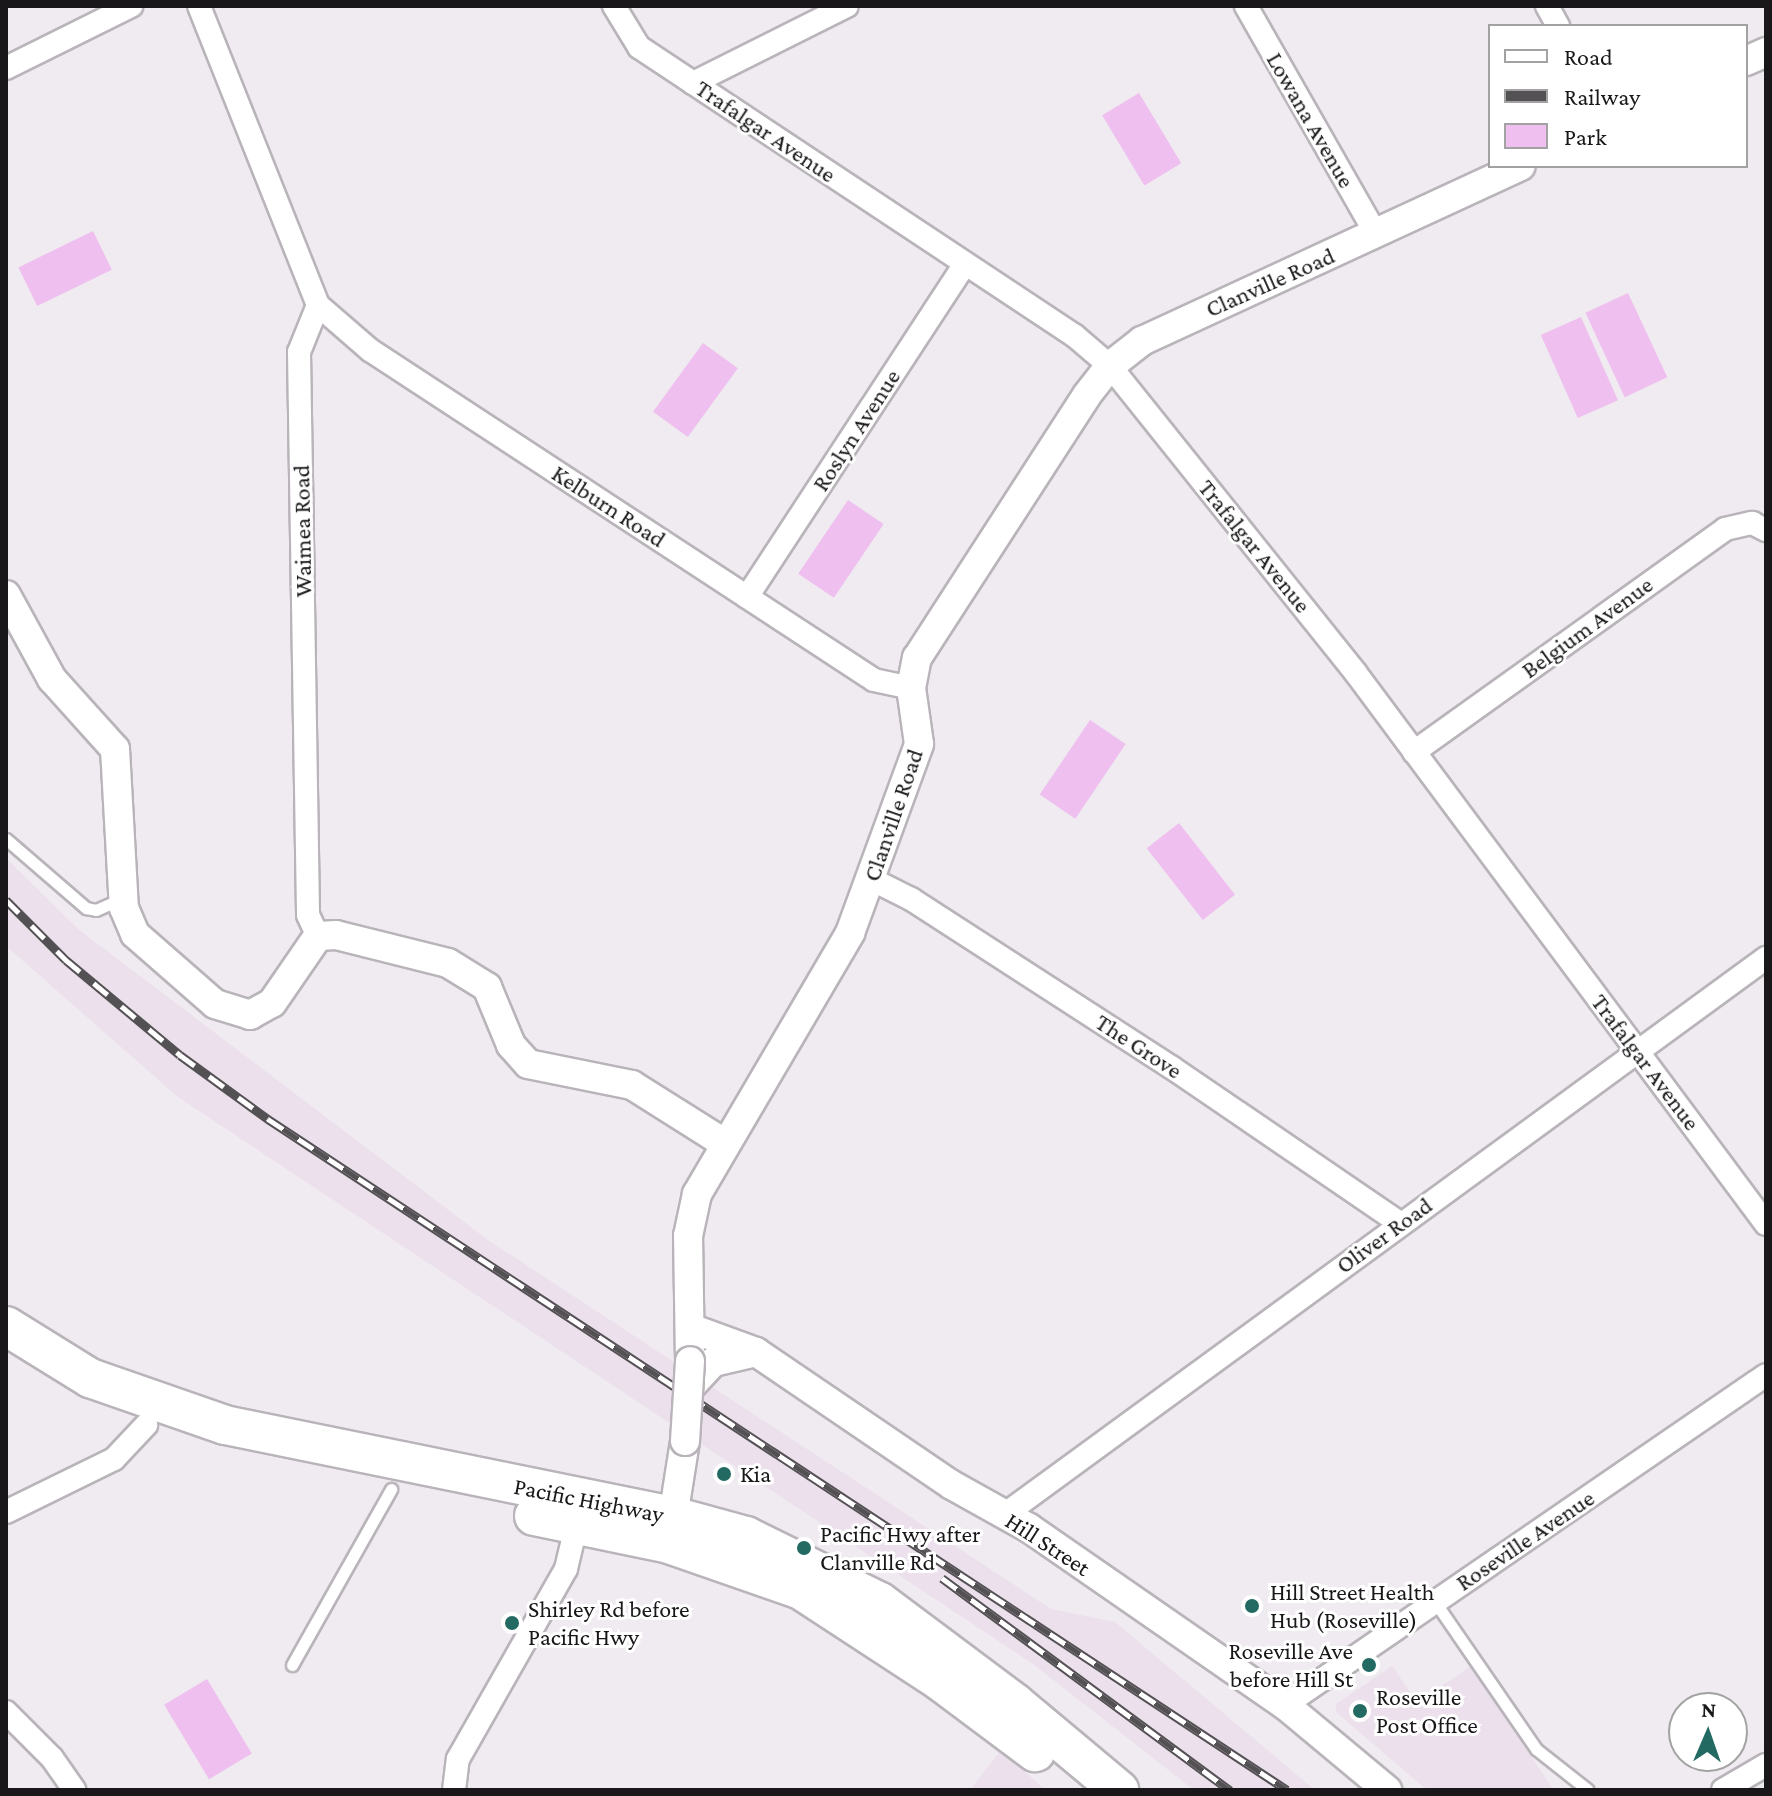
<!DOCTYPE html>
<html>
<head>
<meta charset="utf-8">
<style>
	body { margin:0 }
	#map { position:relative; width:1772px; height:1796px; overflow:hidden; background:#f0ebf0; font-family:"Crimson Pro",serif }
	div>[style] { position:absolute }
	.built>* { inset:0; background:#ebe0ec }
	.green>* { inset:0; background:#efbff0; transform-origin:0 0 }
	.roads { filter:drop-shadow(2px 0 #b9b4ba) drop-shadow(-2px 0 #b9b4ba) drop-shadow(0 2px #b9b4ba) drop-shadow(0 -2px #b9b4ba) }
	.service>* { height:11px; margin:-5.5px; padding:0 5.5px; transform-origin:5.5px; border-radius:5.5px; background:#fff }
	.minor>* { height:22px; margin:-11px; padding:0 11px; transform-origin:11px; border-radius:11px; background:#fff }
	.tertiary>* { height:28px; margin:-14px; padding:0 14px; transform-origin:14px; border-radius:14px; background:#fff }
	.trunk>* { height:38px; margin:-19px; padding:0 19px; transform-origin:19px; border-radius:19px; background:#fff }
	.rail>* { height:9px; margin-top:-4.5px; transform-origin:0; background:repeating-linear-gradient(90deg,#fff 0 18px,#545154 0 36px); box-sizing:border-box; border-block:2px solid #545154 }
	.bridges { filter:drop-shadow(2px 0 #b9b4ba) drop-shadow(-2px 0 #b9b4ba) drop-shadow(0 2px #b9b4ba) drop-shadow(0 -2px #b9b4ba) }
	.tertiary-bridge>* { height:28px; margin:-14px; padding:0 14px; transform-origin:14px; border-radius:14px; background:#fff }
	.dots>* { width:22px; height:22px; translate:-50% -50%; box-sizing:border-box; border:4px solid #fff; border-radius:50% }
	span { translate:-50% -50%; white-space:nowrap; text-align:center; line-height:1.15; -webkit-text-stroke:6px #fff; paint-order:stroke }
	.street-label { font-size:24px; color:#191719 }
	.poi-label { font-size:24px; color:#191719 }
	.left { translate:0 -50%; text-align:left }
	.right { translate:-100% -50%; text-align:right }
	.frame { position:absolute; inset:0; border:8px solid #191719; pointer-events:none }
	.legend { position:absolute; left:1488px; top:24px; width:260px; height:144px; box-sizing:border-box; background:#fff; border:2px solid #a3a2a3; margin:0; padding:10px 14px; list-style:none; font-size:24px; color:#191719 }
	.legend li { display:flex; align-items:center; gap:16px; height:40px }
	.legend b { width:40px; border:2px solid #a3a2a3 }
	.north { position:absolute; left:1668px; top:1692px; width:80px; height:80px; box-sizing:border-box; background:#fff; border:2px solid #a3a2a3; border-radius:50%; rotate:2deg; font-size:22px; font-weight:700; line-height:32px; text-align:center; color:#191719 }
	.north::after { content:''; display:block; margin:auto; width:28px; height:36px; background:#236b62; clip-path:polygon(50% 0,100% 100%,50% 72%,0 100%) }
</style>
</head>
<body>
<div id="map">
	<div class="built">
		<div style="clip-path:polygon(6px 858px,78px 929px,488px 1240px,1051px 1609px,1115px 1622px,1315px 1790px,1194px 1790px,1033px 1664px,178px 1097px,6px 946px)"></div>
		<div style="clip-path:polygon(1392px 1666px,1417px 1702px,1470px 1667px,1554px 1790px,1427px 1790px,1336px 1712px,1336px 1704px)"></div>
		<div style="clip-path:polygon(1001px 1750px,1045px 1790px,970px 1790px)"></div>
	</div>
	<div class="green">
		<div style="left:1139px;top:93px;width:82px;height:43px;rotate:59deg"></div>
		<div style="left:93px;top:231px;width:43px;height:83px;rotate:64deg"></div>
		<div style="left:1628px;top:293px;width:93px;height:47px;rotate:65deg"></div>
		<div style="left:1581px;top:317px;width:91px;height:44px;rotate:66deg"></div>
		<div style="left:703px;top:343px;width:43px;height:85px;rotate:36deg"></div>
		<div style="left:848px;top:500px;width:43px;height:89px;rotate:34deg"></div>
		<div style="left:1090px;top:720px;width:43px;height:90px;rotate:34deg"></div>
		<div style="left:1179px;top:823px;width:91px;height:41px;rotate:52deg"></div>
		<div style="left:207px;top:1679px;width:87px;height:50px;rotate:59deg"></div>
	</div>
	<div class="roads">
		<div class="service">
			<div style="left:6px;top:839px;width:106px;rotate:40.8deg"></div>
			<div style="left:86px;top:908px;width:10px;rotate:11deg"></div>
			<div style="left:96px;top:910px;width:30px;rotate:-24deg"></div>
			<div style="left:1435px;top:1602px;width:178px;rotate:55.5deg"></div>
			<div style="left:1536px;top:1749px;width:66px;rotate:38.3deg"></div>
			<div style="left:292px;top:1665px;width:202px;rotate:-60.6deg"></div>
		</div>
		<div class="minor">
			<div style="left:199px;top:6px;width:322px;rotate:68.3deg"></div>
			<div style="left:318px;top:305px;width:51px;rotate:112deg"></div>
			<div style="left:299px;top:352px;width:563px;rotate:89.08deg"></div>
			<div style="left:308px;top:915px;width:23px;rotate:65deg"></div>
			<div style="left:614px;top:6px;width:48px;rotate:58.6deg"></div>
			<div style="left:639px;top:47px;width:523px;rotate:33.54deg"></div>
			<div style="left:1075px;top:336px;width:46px;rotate:40.6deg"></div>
			<div style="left:1110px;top:366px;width:392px;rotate:51.3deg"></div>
			<div style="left:1355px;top:672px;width:688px;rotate:53.33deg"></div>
			<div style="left:1246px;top:6px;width:262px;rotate:60.3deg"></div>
			<div style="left:1547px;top:6px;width:23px;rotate:61deg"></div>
			<div style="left:6px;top:68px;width:140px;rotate:-26.4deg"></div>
			<div style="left:693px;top:83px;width:172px;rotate:-26.6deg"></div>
			<div style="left:318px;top:305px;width:69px;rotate:40.9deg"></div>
			<div style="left:370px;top:350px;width:602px;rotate:33.22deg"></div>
			<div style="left:874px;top:680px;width:38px;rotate:12deg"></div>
			<div style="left:747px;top:597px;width:398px;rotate:-56.8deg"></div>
			<div style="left:1414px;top:752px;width:383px;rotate:-35.6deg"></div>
			<div style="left:1725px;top:529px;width:28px;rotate:-13deg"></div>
			<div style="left:1752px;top:523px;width:16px;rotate:27deg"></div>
			<div style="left:871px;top:879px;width:45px;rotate:26.6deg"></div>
			<div style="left:911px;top:899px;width:310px;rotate:32.9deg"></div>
			<div style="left:1171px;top:1067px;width:277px;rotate:34.3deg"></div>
			<div style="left:6px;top:1512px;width:120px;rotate:-26.1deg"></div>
			<div style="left:114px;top:1459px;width:47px;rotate:-46.7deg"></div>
			<div style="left:1004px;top:1515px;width:944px;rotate:-36.17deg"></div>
			<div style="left:1285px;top:1705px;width:583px;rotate:-34.45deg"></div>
			<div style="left:6px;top:1712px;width:65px;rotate:45deg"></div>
			<div style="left:52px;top:1758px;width:39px;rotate:55deg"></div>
			<div style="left:454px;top:1790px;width:31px;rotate:-83deg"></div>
			<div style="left:458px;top:1759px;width:219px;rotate:-60.4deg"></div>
			<div style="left:566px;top:1569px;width:57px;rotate:-76.7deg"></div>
			<div style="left:1723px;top:1790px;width:50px;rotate:-30.2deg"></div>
		</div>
		<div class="tertiary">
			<div style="left:1746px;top:61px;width:22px;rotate:-24deg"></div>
			<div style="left:6px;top:595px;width:96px;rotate:61.3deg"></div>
			<div style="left:52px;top:679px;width:94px;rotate:48deg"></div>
			<div style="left:115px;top:749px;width:159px;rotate:86.8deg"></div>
			<div style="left:124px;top:908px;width:28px;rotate:67deg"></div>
			<div style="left:135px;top:934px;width:106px;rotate:41.2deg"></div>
			<div style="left:215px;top:1004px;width:37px;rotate:17deg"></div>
			<div style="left:250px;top:1015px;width:25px;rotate:-29deg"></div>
			<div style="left:272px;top:1003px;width:81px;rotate:-55.5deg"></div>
			<div style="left:318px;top:936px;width:18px;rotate:-3deg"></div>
			<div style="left:336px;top:935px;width:115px;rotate:14deg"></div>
			<div style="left:448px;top:963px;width:46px;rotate:31.6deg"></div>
			<div style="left:487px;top:987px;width:63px;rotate:67.5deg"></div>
			<div style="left:511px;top:1045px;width:25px;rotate:48deg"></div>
			<div style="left:528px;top:1064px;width:106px;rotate:11.4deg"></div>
			<div style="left:632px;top:1085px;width:109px;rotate:32.2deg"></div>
			<div style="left:690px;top:1328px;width:70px;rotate:20deg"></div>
			<div style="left:756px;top:1352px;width:237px;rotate:34.2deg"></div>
			<div style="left:952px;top:1485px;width:88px;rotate:29.2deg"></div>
			<div style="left:1029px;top:1528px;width:311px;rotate:34.7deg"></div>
			<div style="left:1285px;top:1705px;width:133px;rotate:39.8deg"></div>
			<div style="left:690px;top:1361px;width:125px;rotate:-90.9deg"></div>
			<div style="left:688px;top:1236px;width:43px;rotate:-77.9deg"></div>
			<div style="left:697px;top:1194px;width:303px;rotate:-59.6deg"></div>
			<div style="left:850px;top:933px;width:201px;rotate:-69.9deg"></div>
			<div style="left:919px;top:744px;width:57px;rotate:-98.1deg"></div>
			<div style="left:911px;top:688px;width:31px;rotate:-79deg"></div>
			<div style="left:917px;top:658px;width:313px;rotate:-57.1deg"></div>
			<div style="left:1087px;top:395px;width:37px;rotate:-52deg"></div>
			<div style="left:1110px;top:366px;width:41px;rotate:-38deg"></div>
			<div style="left:1142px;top:341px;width:417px;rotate:-24.8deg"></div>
			<div style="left:688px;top:1389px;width:37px;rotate:-47deg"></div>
			<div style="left:713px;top:1362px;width:44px;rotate:-13.1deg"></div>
			<div style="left:670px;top:1536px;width:96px;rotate:-81deg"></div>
		</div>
		<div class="trunk">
			<div style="left:6px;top:1326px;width:99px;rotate:31.8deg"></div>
			<div style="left:90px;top:1378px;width:143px;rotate:19.2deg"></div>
			<div style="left:225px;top:1425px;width:457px;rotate:11.5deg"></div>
			<div style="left:673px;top:1516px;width:76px;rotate:15.3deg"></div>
			<div style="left:746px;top:1536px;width:149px;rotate:26.2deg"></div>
			<div style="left:880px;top:1602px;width:169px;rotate:36.8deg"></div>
			<div style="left:1015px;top:1703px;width:136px;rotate:39.9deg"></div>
			<div style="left:534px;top:1516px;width:138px;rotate:11.7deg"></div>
			<div style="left:669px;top:1544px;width:140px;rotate:19.2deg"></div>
			<div style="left:801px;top:1590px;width:166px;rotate:33.2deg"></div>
			<div style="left:940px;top:1681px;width:119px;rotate:36.8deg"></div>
		</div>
	</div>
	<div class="rail">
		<div style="left:6px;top:900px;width:85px;rotate:45deg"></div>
		<div style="left:66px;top:960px;width:148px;rotate:39.8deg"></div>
		<div style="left:180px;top:1055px;width:109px;rotate:36deg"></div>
		<div style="left:268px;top:1119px;width:1220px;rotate:33.36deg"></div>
		<div style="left:942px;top:1578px;width:358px;rotate:36.4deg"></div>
	</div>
	<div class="bridges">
		<div class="tertiary-bridge">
			<div style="left:685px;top:1441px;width:80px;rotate:-86.4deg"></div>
		</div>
	</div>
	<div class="dots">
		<div style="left:724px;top:1474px;background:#236b62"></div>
		<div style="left:804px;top:1548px;background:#236b62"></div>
		<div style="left:1252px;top:1606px;background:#236b62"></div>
		<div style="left:512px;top:1623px;background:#236b62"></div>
		<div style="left:1369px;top:1665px;background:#236b62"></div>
		<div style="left:1360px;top:1711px;background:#236b62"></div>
	</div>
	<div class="street-label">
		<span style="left:1311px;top:120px;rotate:60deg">Lowana Avenue</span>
		<span style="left:766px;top:131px;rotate:34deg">Trafalgar Avenue</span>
		<span style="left:1270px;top:282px;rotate:-24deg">Clanville Road</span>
		<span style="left:856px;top:430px;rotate:-57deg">Roslyn Avenue</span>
		<span style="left:609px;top:506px;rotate:33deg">Kelburn Road</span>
		<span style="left:302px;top:531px;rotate:-91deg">Waimea Road</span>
		<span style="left:1255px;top:546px;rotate:51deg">Trafalgar Avenue</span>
		<span style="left:1587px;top:627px;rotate:-36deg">Belgium Avenue</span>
		<span style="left:893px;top:815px;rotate:-71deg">Clanville Road</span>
		<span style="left:1139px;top:1046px;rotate:33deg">The Grove</span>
		<span style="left:1646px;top:1062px;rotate:53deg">Trafalgar Avenue</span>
		<span style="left:1384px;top:1235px;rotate:-36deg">Oliver Road</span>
		<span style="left:589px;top:1500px;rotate:11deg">Pacific Highway</span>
		<span style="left:1525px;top:1540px;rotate:-34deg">Roseville Avenue</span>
		<span style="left:1048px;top:1544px;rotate:33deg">Hill Street</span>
	</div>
	<div class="poi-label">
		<span class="left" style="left:740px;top:1474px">Kia</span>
		<span class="left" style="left:820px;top:1548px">Pacific Hwy after<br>Clanville Rd</span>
		<span class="left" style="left:1270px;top:1606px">Hill Street Health<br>Hub (Roseville)</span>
		<span class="left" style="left:528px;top:1623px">Shirley Rd before<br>Pacific Hwy</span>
		<span class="right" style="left:1353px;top:1665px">Roseville Ave<br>before Hill St</span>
		<span class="left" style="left:1376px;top:1711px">Roseville<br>Post Office</span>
	</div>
	<div class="frame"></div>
	<ul class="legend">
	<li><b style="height:10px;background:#fff"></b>Road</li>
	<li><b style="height:10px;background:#545154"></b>Railway</li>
	<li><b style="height:22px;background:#efbff0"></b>Park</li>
	</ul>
	<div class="north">N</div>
</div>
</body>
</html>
